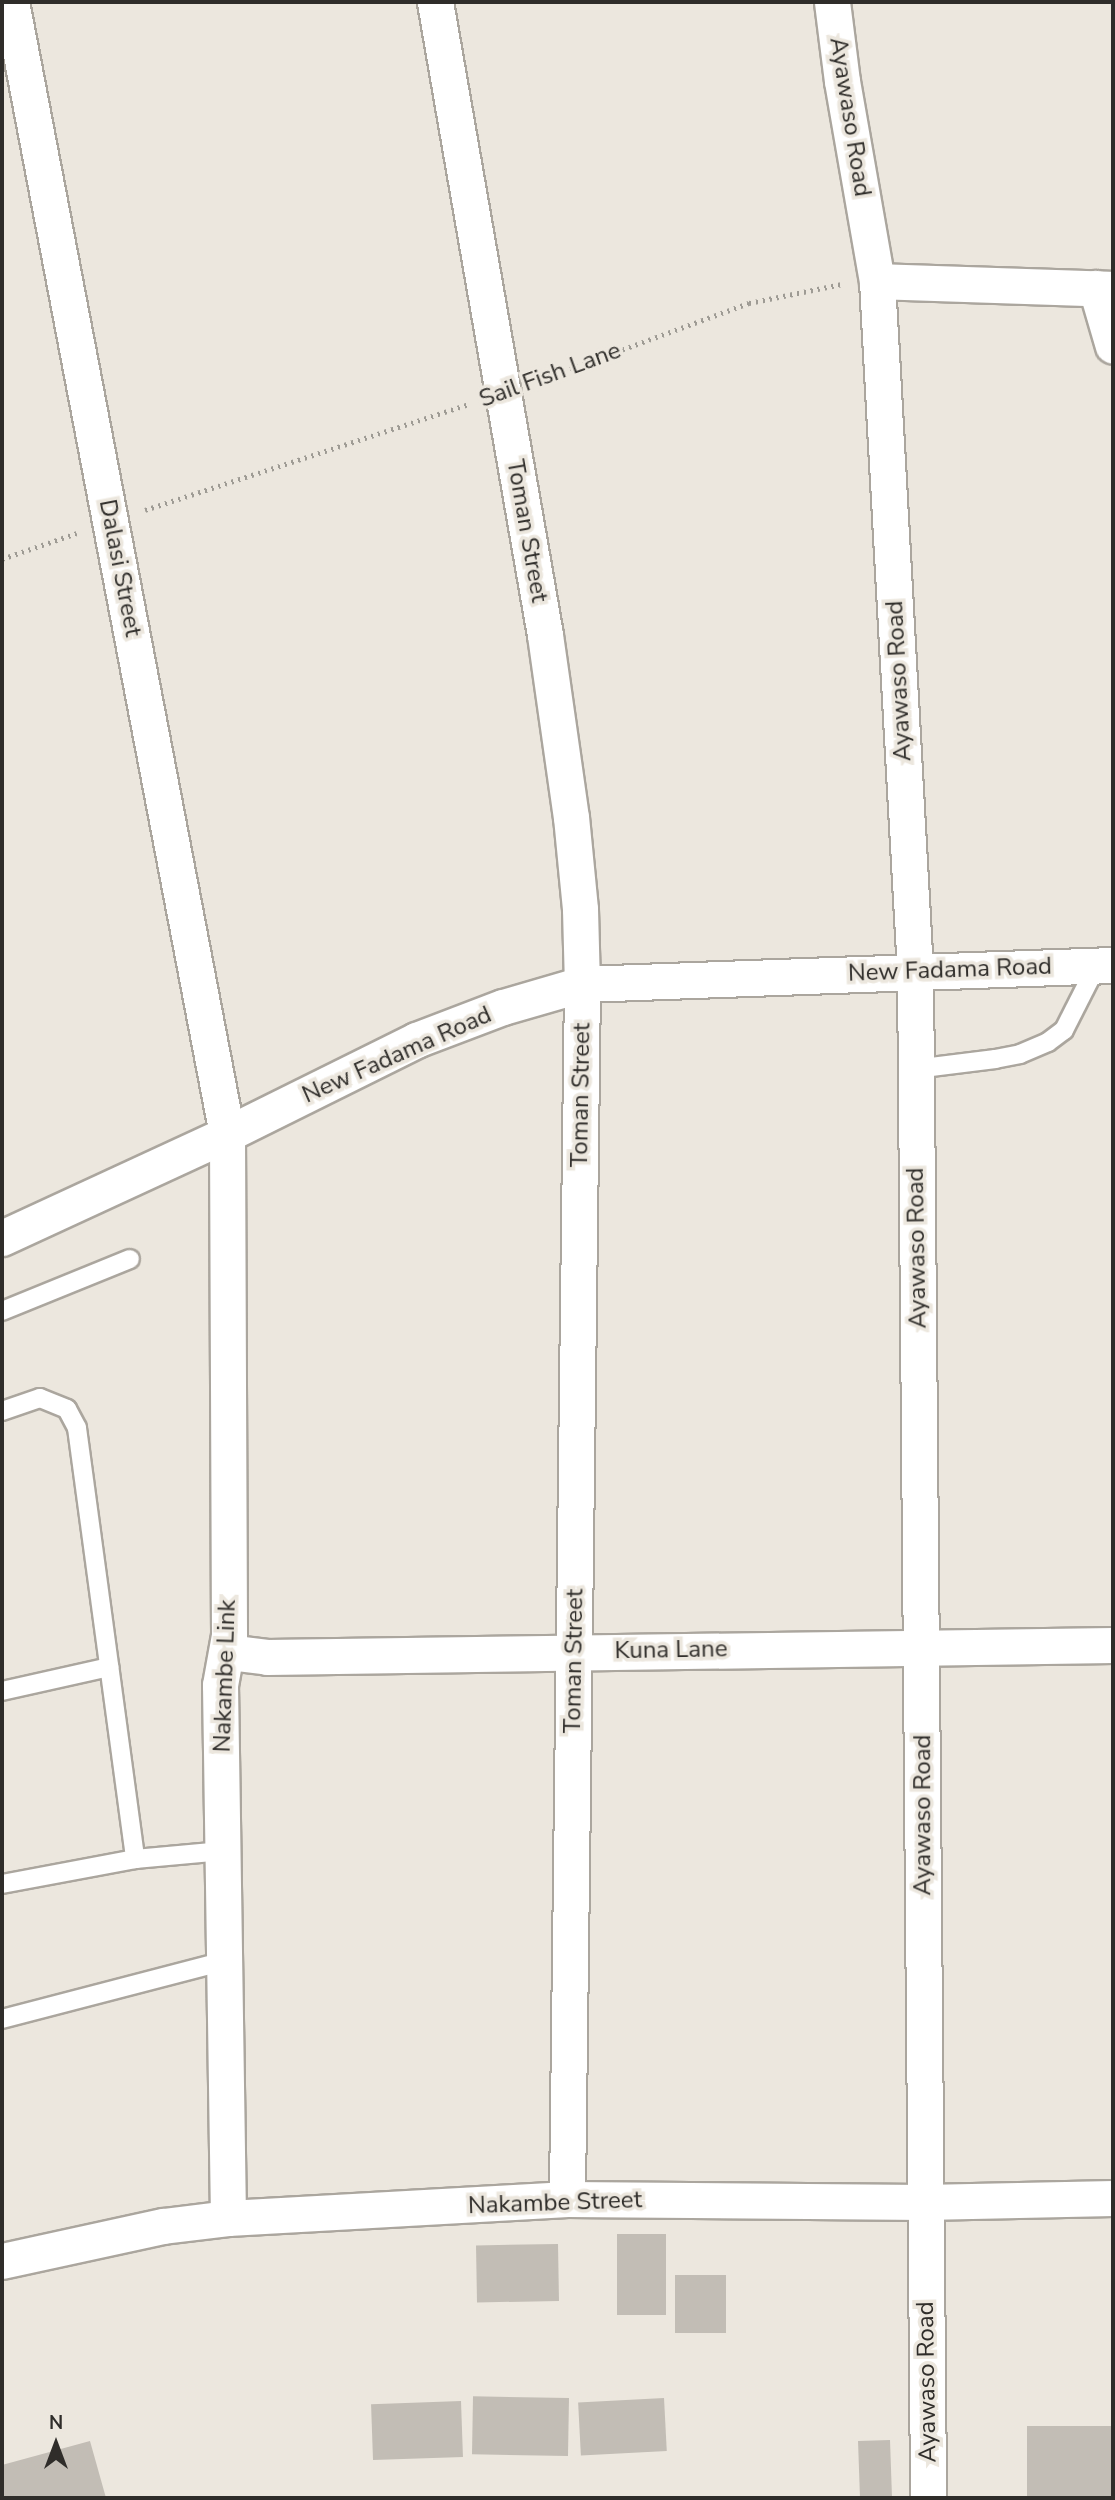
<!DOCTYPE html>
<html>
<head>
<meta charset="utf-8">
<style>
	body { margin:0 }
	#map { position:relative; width:1115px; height:2500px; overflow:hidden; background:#ece7de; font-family:"Nunito Sans",sans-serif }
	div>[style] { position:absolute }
	.building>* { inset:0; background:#c2bdb5; transform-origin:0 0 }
	.path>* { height:4.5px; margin-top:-2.25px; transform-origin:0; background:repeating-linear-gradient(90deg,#9e9b94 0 2px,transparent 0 7px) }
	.roads { filter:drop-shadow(2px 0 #aba69e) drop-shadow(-2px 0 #aba69e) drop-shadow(0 2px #aba69e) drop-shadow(0 -2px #aba69e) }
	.service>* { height:18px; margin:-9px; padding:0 9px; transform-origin:9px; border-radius:9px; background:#fff }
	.minor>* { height:35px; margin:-17.5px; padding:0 17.5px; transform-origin:17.5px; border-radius:17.5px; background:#fff }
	span { translate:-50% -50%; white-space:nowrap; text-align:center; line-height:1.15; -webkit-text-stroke:7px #ece7de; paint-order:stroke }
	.street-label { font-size:24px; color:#2f2d2a }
	.frame { position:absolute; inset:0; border:4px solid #2f2d2a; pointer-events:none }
	.north { position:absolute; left:21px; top:2409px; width:70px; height:70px; -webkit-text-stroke:5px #ece7de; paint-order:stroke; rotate:0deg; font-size:19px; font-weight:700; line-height:28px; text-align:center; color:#2f2d2a }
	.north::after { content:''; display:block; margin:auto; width:24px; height:32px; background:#2f2d2a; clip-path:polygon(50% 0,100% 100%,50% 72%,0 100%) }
</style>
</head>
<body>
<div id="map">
	<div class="building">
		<div style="left:617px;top:2234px;width:49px;height:81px"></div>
		<div style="left:558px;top:2244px;width:57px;height:82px;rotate:89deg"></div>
		<div style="left:675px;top:2275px;width:51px;height:58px"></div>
		<div style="left:569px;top:2398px;width:58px;height:96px;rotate:91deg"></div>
		<div style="left:664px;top:2398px;width:53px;height:86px;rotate:87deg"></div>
		<div style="left:461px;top:2401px;width:56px;height:90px;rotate:88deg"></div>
		<div style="left:1113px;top:2426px;width:72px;height:86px;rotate:90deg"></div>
		<div style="left:890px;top:2440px;width:58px;height:32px;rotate:88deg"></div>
		<div style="clip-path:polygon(90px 2441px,106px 2498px,2px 2498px,2px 2465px)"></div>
	</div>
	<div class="path">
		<div style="left:537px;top:381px;width:226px;rotate:-20.2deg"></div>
		<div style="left:749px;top:303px;width:95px;rotate:-11.5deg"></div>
		<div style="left:145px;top:510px;width:342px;rotate:-18.1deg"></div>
		<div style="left:2px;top:559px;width:79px;rotate:-19.1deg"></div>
	</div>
	<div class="roads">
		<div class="service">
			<div style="left:915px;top:1069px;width:81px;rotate:-7.1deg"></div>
			<div style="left:995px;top:1059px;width:25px;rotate:-11deg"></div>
			<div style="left:1020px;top:1054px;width:30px;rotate:-23deg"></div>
			<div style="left:1048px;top:1042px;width:20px;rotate:-37deg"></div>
			<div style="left:1064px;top:1030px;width:73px;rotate:-63.1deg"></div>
			<div style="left:2px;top:1311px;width:138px;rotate:-22.1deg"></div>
			<div style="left:2px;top:1411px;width:40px;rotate:-18.9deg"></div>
			<div style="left:40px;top:1398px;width:29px;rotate:22deg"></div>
			<div style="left:67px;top:1409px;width:21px;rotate:62deg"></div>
			<div style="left:77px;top:1428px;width:435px;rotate:82.3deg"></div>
			<div style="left:2px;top:1691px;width:110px;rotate:-12.6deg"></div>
			<div style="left:2px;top:1884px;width:135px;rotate:-10.6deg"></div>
			<div style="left:135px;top:1859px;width:88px;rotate:-5.2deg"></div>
			<div style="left:2px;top:2019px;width:229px;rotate:-14.6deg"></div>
		</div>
		<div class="minor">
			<div style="left:11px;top:2px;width:1152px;rotate:79.2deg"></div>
			<div style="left:227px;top:1134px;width:501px;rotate:89.77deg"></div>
			<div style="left:229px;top:1635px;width:51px;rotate:100.2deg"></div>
			<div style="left:220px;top:1685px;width:533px;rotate:89.14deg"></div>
			<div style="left:435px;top:2px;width:642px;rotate:80.14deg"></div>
			<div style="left:545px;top:635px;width:184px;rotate:81.9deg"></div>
			<div style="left:571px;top:817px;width:92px;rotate:84.4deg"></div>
			<div style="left:580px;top:909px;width:75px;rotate:88.5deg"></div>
			<div style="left:582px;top:984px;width:1215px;rotate:90.71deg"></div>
			<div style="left:832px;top:2px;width:80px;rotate:82.8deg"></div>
			<div style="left:842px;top:81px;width:203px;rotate:80.1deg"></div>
			<div style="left:877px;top:281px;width:691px;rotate:86.85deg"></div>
			<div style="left:915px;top:971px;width:1527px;rotate:89.51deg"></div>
			<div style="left:877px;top:281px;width:236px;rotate:1.9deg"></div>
			<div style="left:1096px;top:288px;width:60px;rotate:73.7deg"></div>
			<div style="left:2px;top:1238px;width:248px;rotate:-24.8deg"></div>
			<div style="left:227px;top:1134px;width:211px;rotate:-26.4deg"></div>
			<div style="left:416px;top:1040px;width:93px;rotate:-20.8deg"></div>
			<div style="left:503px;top:1007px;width:82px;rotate:-16.2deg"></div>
			<div style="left:582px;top:984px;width:531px;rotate:-2.05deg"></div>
			<div style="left:228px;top:1652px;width:39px;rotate:7deg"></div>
			<div style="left:267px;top:1657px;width:846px;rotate:-0.81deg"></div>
			<div style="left:2px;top:2261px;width:165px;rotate:-12.3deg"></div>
			<div style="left:163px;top:2226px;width:65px;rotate:-7deg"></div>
			<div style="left:228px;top:2218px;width:340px;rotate:-3.2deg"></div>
			<div style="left:567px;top:2199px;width:357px;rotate:0.5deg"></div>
			<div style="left:924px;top:2202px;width:189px;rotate:-1.2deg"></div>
		</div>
	</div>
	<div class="street-label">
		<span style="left:850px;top:117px;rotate:81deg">Ayawaso Road</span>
		<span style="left:550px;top:375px;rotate:-20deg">Sail Fish Lane</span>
		<span style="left:527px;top:531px;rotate:80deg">Toman Street</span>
		<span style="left:120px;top:568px;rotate:79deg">Dalasi Street</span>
		<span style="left:899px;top:681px;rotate:-93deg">Ayawaso Road</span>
		<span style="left:950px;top:970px;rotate:-2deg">New Fadama Road</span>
		<span style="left:397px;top:1055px;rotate:-24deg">New Fadama Road</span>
		<span style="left:581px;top:1095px;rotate:-89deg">Toman Street</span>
		<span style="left:917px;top:1248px;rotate:-91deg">Ayawaso Road</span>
		<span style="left:671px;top:1650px;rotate:-1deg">Kuna Lane</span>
		<span style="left:574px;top:1661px;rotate:-89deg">Toman Street</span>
		<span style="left:225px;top:1676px;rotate:-88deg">Nakambe Link</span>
		<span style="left:923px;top:1815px;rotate:-90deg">Ayawaso Road</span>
		<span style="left:555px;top:2203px;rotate:-2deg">Nakambe Street</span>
		<span style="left:927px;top:2382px;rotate:-91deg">Ayawaso Road</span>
	</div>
	<div class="frame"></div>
	<div class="north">N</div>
</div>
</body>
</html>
